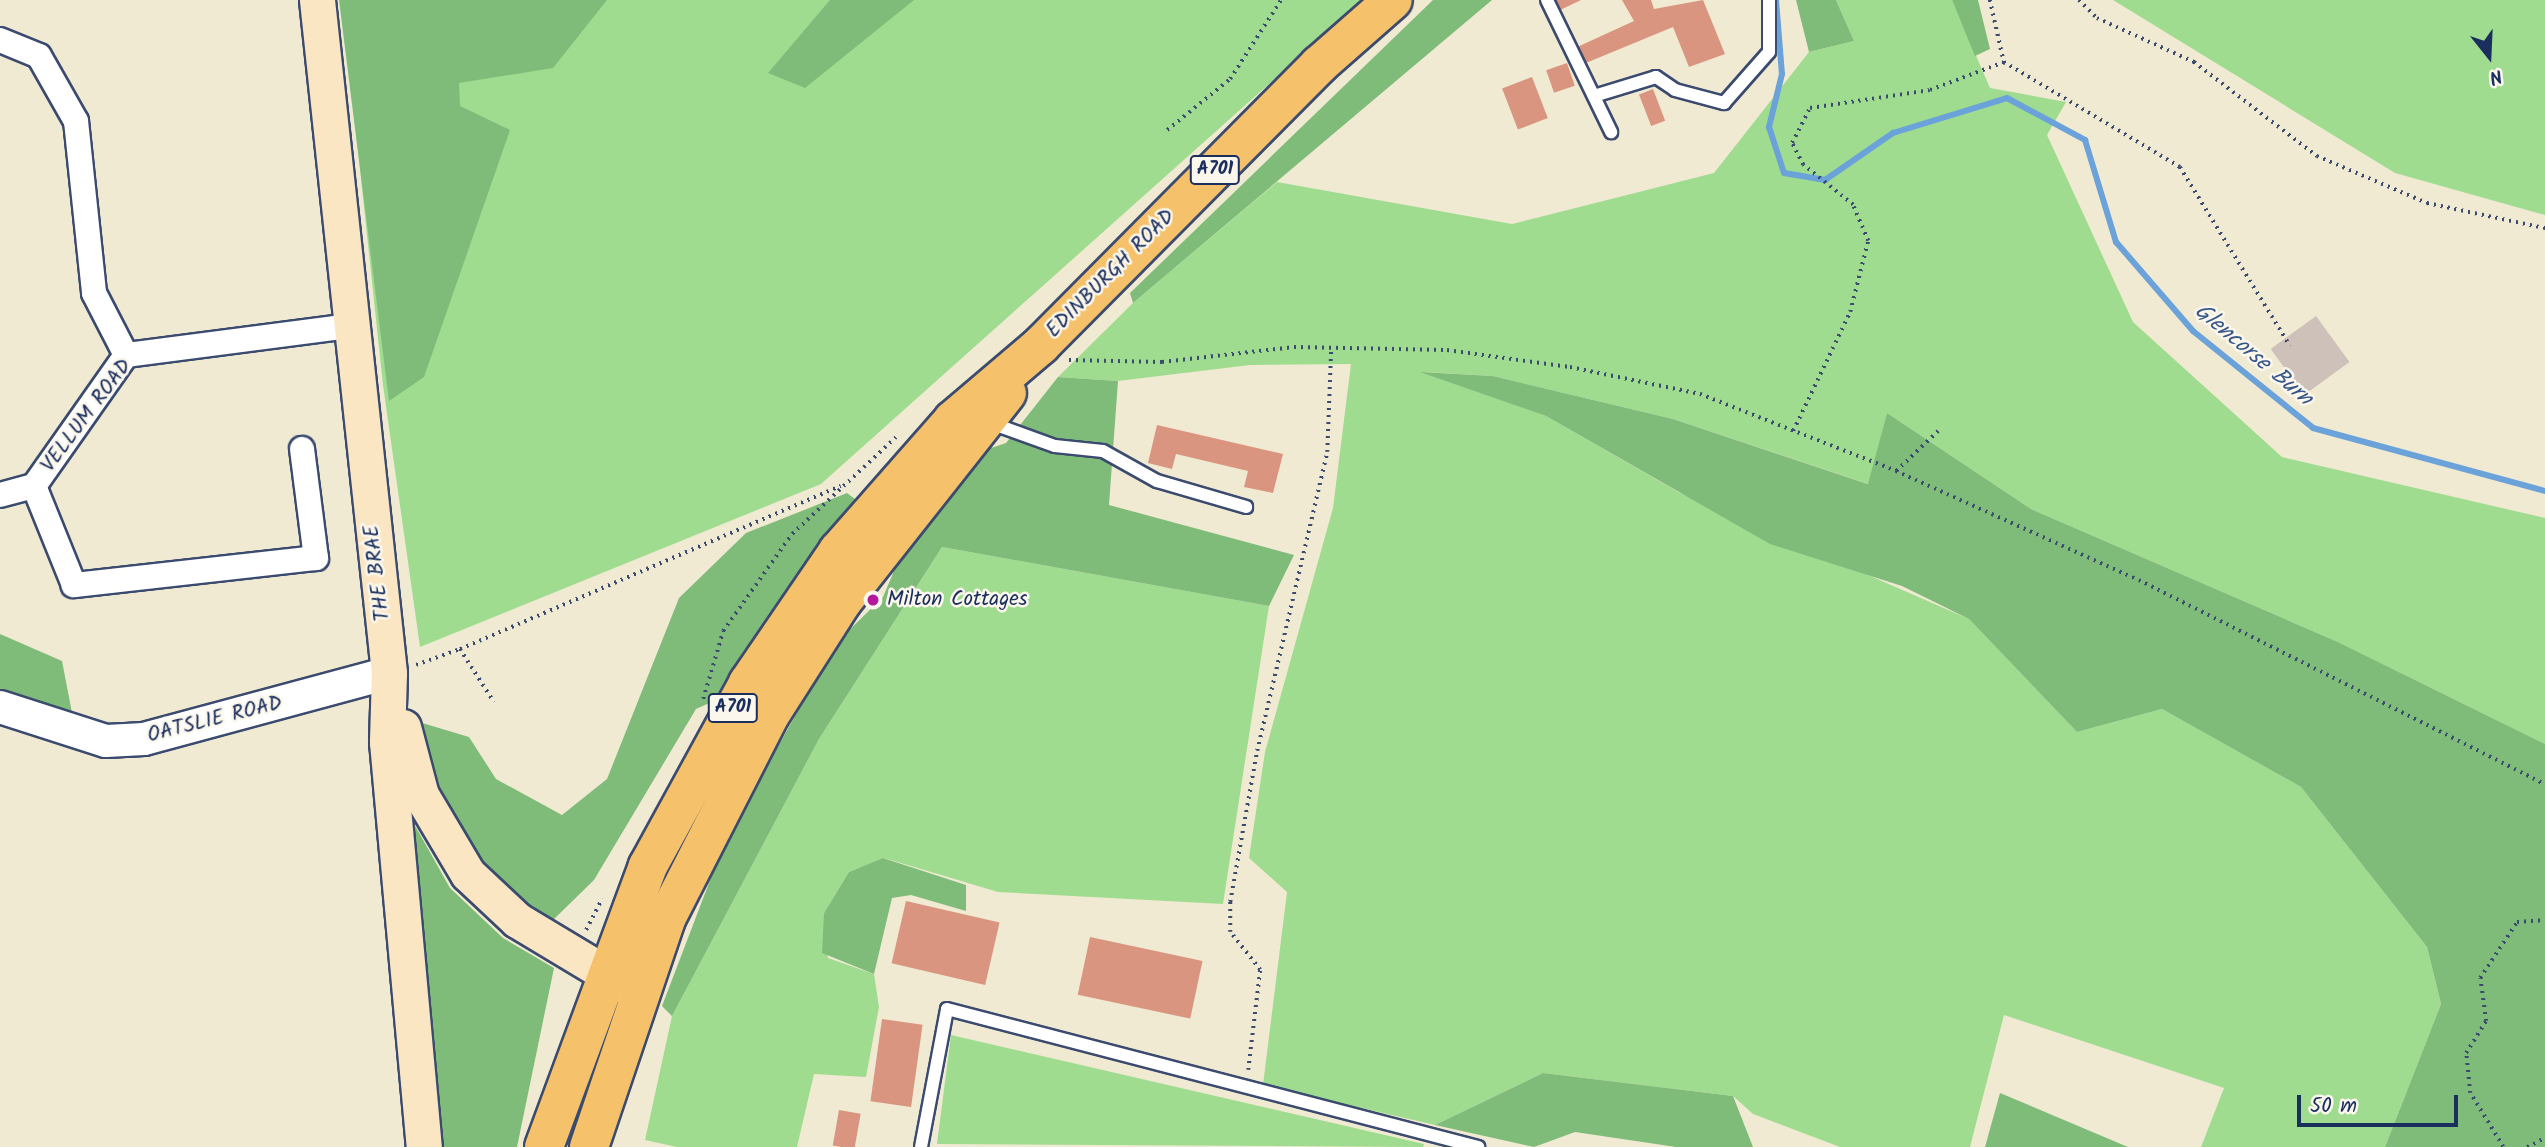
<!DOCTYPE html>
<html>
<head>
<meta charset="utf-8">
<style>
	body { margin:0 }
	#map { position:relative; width:2545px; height:1147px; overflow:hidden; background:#f1ead2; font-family:Kalam,sans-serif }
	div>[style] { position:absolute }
	.industrial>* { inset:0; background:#cec1b9; transform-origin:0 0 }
	.green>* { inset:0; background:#9fdc90 }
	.forest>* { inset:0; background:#7fbc7a }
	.stream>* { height:6px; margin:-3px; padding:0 3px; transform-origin:3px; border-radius:3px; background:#6aa2d9 }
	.building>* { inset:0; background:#d99580; transform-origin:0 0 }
	.path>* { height:3.5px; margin-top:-1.75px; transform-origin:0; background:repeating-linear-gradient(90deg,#3b4b6f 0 2px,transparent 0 7px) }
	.roads { filter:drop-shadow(2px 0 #3b4b6f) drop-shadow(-2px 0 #3b4b6f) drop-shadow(0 2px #3b4b6f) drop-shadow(0 -2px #3b4b6f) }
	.service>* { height:12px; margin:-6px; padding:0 6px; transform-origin:6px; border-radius:6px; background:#fff }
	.minor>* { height:24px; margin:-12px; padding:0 12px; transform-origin:12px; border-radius:12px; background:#fff }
	.tertiary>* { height:32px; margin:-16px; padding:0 16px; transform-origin:16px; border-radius:16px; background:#fff }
	.secondary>* { height:35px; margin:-17.5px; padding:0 17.5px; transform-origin:17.5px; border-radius:17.5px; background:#fbe6c4 }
	.primary>* { height:38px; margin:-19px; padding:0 19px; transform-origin:19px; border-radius:19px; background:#f5c16b }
	.dots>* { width:19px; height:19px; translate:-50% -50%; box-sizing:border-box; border:4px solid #fbf7ec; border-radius:50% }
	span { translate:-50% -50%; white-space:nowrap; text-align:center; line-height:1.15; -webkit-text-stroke:5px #fbf7ec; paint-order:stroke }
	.shield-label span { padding:2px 5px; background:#fbf7ec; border:2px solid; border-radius:5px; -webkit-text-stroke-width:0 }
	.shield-label { font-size:19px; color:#1b2f5e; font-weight:700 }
	.street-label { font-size:21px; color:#1b2f5e }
	.poi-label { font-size:21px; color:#1b2f5e }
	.left { translate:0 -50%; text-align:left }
	.water-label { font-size:23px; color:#375789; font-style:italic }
	.north { position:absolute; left:2454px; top:21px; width:70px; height:70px; -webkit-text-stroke:5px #fbf7ec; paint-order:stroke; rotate:162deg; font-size:19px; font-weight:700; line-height:28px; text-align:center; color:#1b2f5e }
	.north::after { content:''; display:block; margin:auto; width:24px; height:32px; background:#1b2f5e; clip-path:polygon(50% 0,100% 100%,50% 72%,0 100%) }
	.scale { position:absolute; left:2297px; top:1095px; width:161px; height:32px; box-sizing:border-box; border:4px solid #1b2f5e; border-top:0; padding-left:9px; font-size:21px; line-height:24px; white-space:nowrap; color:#1b2f5e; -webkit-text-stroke:5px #fbf7ec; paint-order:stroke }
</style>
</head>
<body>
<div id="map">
	<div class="industrial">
		<div style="left:2316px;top:316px;width:57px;height:56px;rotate:54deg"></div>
	</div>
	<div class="green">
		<div style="clip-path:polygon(342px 0,1363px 0,821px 484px,420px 647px,383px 385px)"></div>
		<div style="clip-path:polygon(1836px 0,1952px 0,1990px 88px,2066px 102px,2047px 135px,2133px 322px,2282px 457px,2545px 518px,2545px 744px,2338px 642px,2031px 509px,1887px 413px,1869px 484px,1673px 419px,1493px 376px,1424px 372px,1546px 416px,1680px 493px,1969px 619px,2077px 732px,2162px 709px,2301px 787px,2427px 947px,2441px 1004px,2385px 1147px,2201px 1147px,2224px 1088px,2004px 1015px,1970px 1147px,1840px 1147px,1753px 1114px,1733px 1096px,1543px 1073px,1435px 1125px,1263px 1085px,1287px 892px,1249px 858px,1265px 752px,1333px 508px,1351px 364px,1250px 365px,1118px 381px,1058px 377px,1133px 303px,1277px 182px,1512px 224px,1714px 173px,1809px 52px,1854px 41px)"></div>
		<div style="clip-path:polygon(2113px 0,2545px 0,2545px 215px,2395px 173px)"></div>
		<div style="clip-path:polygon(942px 547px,1269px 606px,1223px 904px,998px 892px,884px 858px,849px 872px,824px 913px,828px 958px,874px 974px,879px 1007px,866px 1077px,814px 1074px,797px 1147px,677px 1147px,645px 1140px,672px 1016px,819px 739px)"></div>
		<div style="clip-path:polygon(951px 1035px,1424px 1144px,1423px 1147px,937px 1144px)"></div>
	</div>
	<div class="forest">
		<div style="clip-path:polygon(339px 0,607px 0,553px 68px,459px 83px,460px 106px,510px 130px,424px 377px,389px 401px)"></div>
		<div style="clip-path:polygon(830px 0,914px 0,805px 88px,768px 73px)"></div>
		<div style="clip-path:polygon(1433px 0,1492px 0,1133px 303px,1130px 293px)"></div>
		<div style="clip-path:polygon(1796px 0,1836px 0,1854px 41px,1809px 52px)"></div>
		<div style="clip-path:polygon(1952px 0,1978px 0,1990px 49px,1975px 56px)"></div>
		<div style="clip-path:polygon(1420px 372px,1493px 376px,1673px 419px,1868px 484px,1887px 413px,2031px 509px,2338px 642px,2545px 744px,2545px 1147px,2385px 1147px,2441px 1004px,2427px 947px,2301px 787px,2162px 709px,2077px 732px,1969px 619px,1902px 586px,1770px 544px,1546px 416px)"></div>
		<div style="clip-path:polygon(1058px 377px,1118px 381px,1109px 505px,1294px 555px,1269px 606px,942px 547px,819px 739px,672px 1016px,662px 1006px,725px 841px,836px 643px,883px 597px,908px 538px,973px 454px,1006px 443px)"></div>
		<div style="clip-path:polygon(847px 493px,859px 502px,725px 696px,696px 709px,594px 880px,552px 921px,500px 886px,440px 800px,419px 722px,469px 737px,496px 779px,562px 815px,607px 779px,679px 598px,746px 533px)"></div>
		<div style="clip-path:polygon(0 634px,62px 661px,73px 718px,0 691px)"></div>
		<div style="clip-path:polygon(413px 822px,450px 888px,503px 938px,554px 968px,517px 1147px,434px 1147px,403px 823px)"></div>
		<div style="clip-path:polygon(883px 858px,966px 885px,966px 911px,911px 895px,892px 898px,874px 974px,822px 953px,824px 913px,849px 872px)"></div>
		<div style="clip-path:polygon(1543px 1073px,1733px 1096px,1753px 1147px,1676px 1147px,1575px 1132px,1534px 1147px,1435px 1125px)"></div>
		<div style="clip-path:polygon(2000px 1093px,2128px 1147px,1985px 1147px)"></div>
	</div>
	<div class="stream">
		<div style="left:1776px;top:0;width:74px;rotate:85.4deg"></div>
		<div style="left:1782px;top:74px;width:55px;rotate:103.8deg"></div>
		<div style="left:1769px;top:127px;width:48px;rotate:71.9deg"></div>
		<div style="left:1784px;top:173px;width:42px;rotate:9.7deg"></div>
		<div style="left:1825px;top:180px;width:83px;rotate:-34.7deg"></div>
		<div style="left:1893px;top:133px;width:119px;rotate:-17.1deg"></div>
		<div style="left:2007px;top:98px;width:89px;rotate:28.3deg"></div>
		<div style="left:2085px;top:140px;width:107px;rotate:73.1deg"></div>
		<div style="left:2116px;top:242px;width:118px;rotate:49.1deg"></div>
		<div style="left:2193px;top:331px;width:154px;rotate:38.9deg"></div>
		<div style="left:2313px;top:428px;width:240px;rotate:15.2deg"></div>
	</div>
	<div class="building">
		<div style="clip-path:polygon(1549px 0,1581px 0,1554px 13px)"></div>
		<div style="clip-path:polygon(1622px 0,1651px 0,1654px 9px,1703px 0,1725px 54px,1689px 67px,1673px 27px,1581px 65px,1575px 48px,1634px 21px)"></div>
		<div style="left:1567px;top:63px;width:24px;height:22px;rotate:71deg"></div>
		<div style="left:1532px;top:77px;width:44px;height:32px;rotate:69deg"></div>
		<div style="left:1653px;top:89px;width:34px;height:15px;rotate:69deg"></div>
		<div style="clip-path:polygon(1157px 425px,1283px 454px,1273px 493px,1244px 487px,1248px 471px,1176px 454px,1172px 469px,1148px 463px)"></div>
		<div style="left:906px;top:901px;width:96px;height:64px;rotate:13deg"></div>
		<div style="left:1090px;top:937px;width:115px;height:59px;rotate:12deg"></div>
		<div style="left:882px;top:1019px;width:41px;height:83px;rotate:8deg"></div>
		<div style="left:839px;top:1110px;width:22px;height:36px;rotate:10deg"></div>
	</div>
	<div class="path">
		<div style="left:1990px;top:0;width:64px;rotate:77.3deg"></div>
		<div style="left:2004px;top:62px;width:205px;rotate:30.8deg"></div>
		<div style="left:2180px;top:167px;width:210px;rotate:58.4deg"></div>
		<div style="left:2079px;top:0;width:25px;rotate:45deg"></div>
		<div style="left:2097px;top:18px;width:107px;rotate:24.4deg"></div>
		<div style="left:2194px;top:62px;width:155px;rotate:37.4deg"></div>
		<div style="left:2317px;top:156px;width:120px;rotate:23.1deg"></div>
		<div style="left:2427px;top:203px;width:121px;rotate:12deg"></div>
		<div style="left:1167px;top:130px;width:81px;rotate:-39deg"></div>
		<div style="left:1230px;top:79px;width:94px;rotate:-57.2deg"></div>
		<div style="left:1069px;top:360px;width:93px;rotate:1.2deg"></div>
		<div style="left:1162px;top:362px;width:133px;rotate:-6.5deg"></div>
		<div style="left:1294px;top:347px;width:153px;rotate:1.1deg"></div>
		<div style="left:1447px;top:350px;width:124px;rotate:7.9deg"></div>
		<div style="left:1570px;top:367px;width:133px;rotate:11.7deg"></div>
		<div style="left:1700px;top:394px;width:211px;rotate:21.4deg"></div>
		<div style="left:1896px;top:471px;width:266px;rotate:24.2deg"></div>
		<div style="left:2139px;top:580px;width:454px;rotate:26.7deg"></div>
		<div style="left:1793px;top:431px;width:132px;rotate:-64.4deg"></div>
		<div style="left:1850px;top:312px;width:73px;rotate:-75.8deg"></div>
		<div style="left:1868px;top:241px;width:39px;rotate:-113deg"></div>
		<div style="left:1853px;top:205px;width:64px;rotate:-141.3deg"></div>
		<div style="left:1803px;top:165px;width:25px;rotate:-117deg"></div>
		<div style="left:1792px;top:143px;width:39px;rotate:-63deg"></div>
		<div style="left:1810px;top:108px;width:121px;rotate:-8.5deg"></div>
		<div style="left:1930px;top:90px;width:79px;rotate:-20.7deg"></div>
		<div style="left:1896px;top:471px;width:58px;rotate:-43.6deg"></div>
		<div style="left:460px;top:649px;width:414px;rotate:-23.2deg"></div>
		<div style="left:416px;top:665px;width:47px;rotate:-20deg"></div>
		<div style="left:460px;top:649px;width:63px;rotate:57.3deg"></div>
		<div style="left:703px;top:699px;width:71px;rotate:-73.6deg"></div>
		<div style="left:723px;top:631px;width:119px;rotate:-54.6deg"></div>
		<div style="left:792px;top:534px;width:142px;rotate:-43deg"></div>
		<div style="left:586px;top:930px;width:35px;rotate:-63deg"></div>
		<div style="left:1248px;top:1070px;width:101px;rotate:-83.2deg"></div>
		<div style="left:1260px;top:970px;width:48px;rotate:-128.3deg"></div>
		<div style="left:1230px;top:932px;width:30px;rotate:-90deg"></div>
		<div style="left:1230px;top:902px;width:153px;rotate:-79.9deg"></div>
		<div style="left:1257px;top:751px;width:307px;rotate:-76.8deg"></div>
		<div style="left:1327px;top:452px;width:104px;rotate:-87.8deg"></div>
		<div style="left:2503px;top:1147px;width:63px;rotate:-121.4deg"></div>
		<div style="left:2470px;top:1093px;width:40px;rotate:-95.7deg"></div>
		<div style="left:2466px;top:1053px;width:38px;rotate:-58deg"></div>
		<div style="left:2486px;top:1021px;width:43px;rotate:-97.9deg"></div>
		<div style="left:2480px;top:978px;width:67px;rotate:-56.5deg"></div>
		<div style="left:2517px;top:922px;width:28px;rotate:-4deg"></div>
		<div style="left:2527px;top:1147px;width:20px;rotate:-27deg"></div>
	</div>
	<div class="roads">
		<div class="service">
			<div style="left:1547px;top:0;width:147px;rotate:64.1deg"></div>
			<div style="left:1594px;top:96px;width:65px;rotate:-17deg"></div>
			<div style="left:1656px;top:77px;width:23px;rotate:34deg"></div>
			<div style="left:1675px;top:90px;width:51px;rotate:14.9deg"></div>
			<div style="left:1724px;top:103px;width:68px;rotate:-48.6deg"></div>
			<div style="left:1769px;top:52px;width:52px;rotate:-90deg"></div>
			<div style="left:991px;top:423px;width:68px;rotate:19.8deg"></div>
			<div style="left:1055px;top:446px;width:48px;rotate:5.9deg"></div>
			<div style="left:1103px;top:451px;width:62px;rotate:29.1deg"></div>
			<div style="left:1157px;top:481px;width:93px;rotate:16.3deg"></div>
			<div style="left:921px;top:1147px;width:140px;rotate:-79.3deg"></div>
			<div style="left:947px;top:1009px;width:549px;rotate:14.57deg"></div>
		</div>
		<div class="minor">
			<div style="left:0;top:40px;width:42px;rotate:22.3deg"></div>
			<div style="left:39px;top:56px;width:75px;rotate:60.4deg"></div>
			<div style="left:76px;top:121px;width:173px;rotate:84deg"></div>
			<div style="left:94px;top:293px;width:70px;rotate:62.7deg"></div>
			<div style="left:302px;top:449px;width:110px;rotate:82.7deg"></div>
			<div style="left:316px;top:558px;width:244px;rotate:173.6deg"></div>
			<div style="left:74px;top:585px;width:107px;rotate:-112deg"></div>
			<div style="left:34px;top:486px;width:160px;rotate:-54.9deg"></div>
			<div style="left:126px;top:355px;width:226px;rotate:-7.4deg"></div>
			<div style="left:0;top:495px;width:35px;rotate:-15deg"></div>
		</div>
		<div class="tertiary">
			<div style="left:0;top:707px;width:111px;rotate:17.8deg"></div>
			<div style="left:106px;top:741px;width:38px;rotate:-3deg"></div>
			<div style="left:144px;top:739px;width:254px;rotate:-15.1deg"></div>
		</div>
		<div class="secondary">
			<div style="left:317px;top:0;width:677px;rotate:83.89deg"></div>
			<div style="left:389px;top:673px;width:69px;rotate:91.7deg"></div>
			<div style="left:387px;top:742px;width:407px;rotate:84.8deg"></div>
			<div style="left:403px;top:727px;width:70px;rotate:75.2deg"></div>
			<div style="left:421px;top:795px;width:92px;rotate:59.3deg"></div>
			<div style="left:468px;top:874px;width:67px;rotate:43.2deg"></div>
			<div style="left:517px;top:920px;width:134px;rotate:31deg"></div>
		</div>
		<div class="primary">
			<div style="left:544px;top:1147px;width:300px;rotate:-69.7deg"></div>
			<div style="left:648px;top:866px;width:209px;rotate:-61.3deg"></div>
			<div style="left:748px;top:683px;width:160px;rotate:-55.7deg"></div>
			<div style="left:838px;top:551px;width:174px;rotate:-48.7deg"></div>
			<div style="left:953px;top:420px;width:116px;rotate:-40.4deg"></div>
			<div style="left:1041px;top:345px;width:395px;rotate:-45.2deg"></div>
			<div style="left:1319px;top:65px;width:98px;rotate:-41.3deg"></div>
			<div style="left:589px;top:1147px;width:241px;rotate:-71.3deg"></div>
			<div style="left:666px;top:919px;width:229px;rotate:-63deg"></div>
			<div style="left:770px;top:715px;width:134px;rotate:-57.5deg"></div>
			<div style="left:842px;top:602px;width:266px;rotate:-51.7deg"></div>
		</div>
	</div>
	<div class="dots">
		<div style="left:873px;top:600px;background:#b5179e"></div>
	</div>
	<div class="shield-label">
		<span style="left:1215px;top:170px">A701</span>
		<span style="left:733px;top:708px">A701</span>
	</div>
	<div class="street-label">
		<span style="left:1111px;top:274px;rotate:-45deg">EDINBURGH ROAD</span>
		<span style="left:87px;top:416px;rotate:-53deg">VELLUM ROAD</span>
		<span style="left:378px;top:573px;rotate:-97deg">THE BRAE</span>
		<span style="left:215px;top:720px;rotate:-14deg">OATSLIE ROAD</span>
	</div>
	<div class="poi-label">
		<span class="left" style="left:887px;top:600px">Milton Cottages</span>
	</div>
	<div class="water-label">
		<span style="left:2253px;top:355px;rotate:40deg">Glencorse Burn</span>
	</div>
	<div class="north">N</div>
	<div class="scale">50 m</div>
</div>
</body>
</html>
